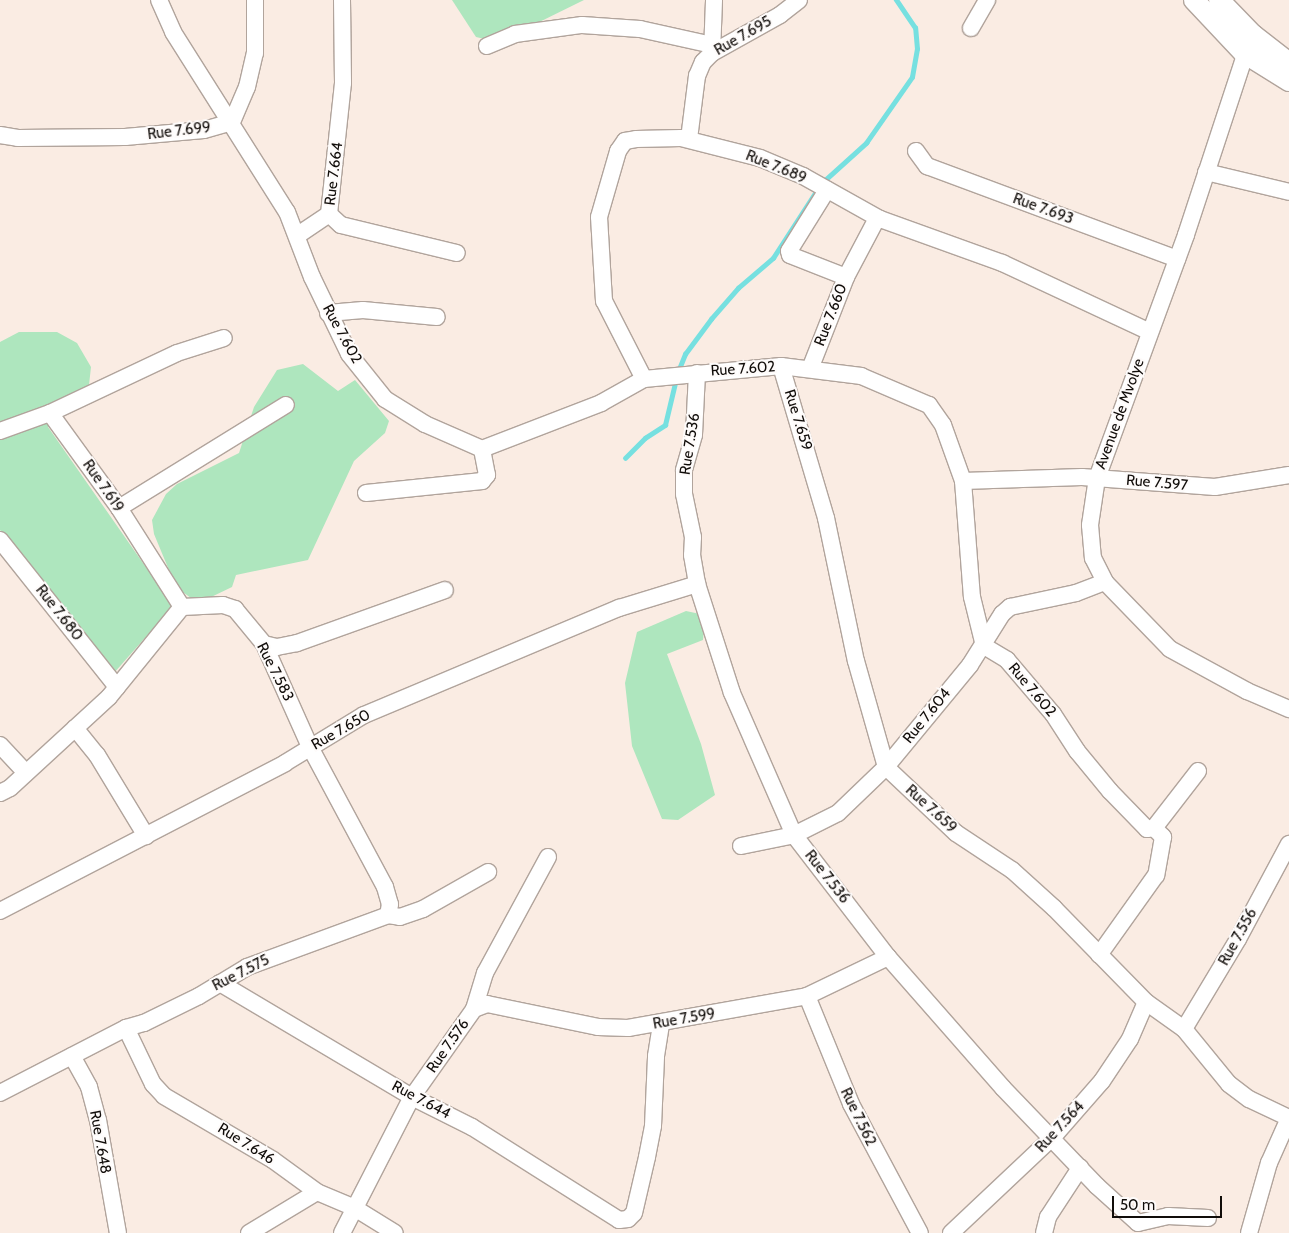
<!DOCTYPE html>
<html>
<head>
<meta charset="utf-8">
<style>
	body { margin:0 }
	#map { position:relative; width:1289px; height:1233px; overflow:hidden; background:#faece3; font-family:Cabin,sans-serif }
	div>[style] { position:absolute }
	.green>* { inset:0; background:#aee6be }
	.stream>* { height:4.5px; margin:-2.25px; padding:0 2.25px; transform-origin:2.25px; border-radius:2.25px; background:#76e0e0 }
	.roads { filter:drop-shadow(1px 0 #b1a49c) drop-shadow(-1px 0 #b1a49c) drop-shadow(0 1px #b1a49c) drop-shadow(0 -1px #b1a49c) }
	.minor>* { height:16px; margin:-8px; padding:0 8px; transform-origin:8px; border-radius:8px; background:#fff }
	.major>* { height:20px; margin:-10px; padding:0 10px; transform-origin:10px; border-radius:10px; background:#fff }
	span { translate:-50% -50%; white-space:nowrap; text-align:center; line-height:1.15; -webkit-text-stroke:4px #fefbfa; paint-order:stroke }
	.street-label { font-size:15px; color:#110d0a }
	.scale { position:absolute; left:1112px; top:1196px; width:110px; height:22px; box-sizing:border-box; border:2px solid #110d0a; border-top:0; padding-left:6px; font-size:15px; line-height:18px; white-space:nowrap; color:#110d0a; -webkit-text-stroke:4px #fefbfa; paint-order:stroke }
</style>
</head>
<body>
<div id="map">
	<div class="green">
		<div style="clip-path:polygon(452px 0,584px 0,515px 34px,489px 40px,476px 37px)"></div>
		<div style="clip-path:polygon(19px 332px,57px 332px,77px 343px,91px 367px,89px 385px,65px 399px,48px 427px,173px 606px,114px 673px,0 530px,0 342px)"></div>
		<div style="clip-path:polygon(303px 364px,338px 391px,355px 380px,389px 421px,385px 433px,354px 461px,308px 560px,236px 575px,232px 587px,207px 599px,195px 601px,176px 587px,154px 534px,152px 520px,166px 494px,177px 484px,239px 453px,254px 407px,277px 370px)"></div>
		<div style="clip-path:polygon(686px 611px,700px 614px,704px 629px,703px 640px,667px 654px,701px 744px,715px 795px,678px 820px,662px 819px,632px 746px,625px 683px,637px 632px)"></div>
	</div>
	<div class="stream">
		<div style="left:824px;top:181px;width:57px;rotate:-42.1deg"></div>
		<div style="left:866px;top:143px;width:80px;rotate:-55.1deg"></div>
		<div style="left:912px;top:77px;width:28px;rotate:-80deg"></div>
		<div style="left:917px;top:49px;width:21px;rotate:-95deg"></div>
		<div style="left:915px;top:28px;width:34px;rotate:-124deg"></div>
		<div style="left:679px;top:369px;width:16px;rotate:-68deg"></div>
		<div style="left:685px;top:354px;width:44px;rotate:-53.4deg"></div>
		<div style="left:711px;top:319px;width:41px;rotate:-48.9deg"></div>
		<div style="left:738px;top:288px;width:46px;rotate:-40.6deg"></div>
		<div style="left:773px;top:258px;width:85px;rotate:-57.1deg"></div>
		<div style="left:625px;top:458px;width:28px;rotate:-45deg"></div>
		<div style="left:645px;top:438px;width:24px;rotate:-33deg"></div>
		<div style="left:665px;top:425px;width:47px;rotate:-76.6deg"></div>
	</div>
	<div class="roads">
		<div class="minor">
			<div style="left:159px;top:0;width:35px;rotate:66deg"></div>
			<div style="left:173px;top:32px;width:213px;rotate:57.7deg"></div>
			<div style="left:287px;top:212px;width:70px;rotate:69deg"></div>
			<div style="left:312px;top:277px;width:85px;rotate:64.3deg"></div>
			<div style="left:349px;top:354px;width:58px;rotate:51.3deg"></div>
			<div style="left:385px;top:399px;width:47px;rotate:32deg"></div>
			<div style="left:425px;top:424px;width:62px;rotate:23.7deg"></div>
			<div style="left:482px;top:449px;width:128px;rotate:-21.1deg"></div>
			<div style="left:601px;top:403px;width:49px;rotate:-29.2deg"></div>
			<div style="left:644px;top:379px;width:138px;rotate:-5.4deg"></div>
			<div style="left:781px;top:366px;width:81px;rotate:7.1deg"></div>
			<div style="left:861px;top:376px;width:74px;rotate:23.1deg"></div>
			<div style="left:929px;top:405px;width:24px;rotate:55deg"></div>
			<div style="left:943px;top:425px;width:59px;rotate:70.3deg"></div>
			<div style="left:963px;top:481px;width:116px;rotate:85.6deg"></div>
			<div style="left:972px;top:597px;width:50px;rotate:76.2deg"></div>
			<div style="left:984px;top:646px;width:27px;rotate:31deg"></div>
			<div style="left:1007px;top:660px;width:71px;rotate:49.6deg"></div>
			<div style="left:1053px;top:714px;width:44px;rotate:57deg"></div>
			<div style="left:1077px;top:751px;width:52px;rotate:50.5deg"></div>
			<div style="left:1110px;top:791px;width:53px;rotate:45.8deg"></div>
			<div style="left:1147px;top:829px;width:7px;rotate:-8deg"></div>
			<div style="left:1154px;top:828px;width:13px;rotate:45deg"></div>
			<div style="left:1163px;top:837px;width:39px;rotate:100deg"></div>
			<div style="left:1156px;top:875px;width:98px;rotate:125.5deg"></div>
			<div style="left:342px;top:0;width:83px;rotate:89.3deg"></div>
			<div style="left:343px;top:83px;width:132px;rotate:96.1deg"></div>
			<div style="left:329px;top:214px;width:16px;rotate:43deg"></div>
			<div style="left:341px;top:225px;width:119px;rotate:13.6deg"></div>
			<div style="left:971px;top:28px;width:32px;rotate:-60deg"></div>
			<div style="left:1249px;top:43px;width:202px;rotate:108.2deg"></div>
			<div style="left:1186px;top:235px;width:259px;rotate:110.1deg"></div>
			<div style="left:1097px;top:478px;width:48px;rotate:98.5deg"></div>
			<div style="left:1090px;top:525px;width:33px;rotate:85deg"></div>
			<div style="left:1093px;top:558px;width:27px;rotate:63deg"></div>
			<div style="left:1105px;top:582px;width:93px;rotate:45.9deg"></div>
			<div style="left:1170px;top:649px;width:88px;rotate:28.6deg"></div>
			<div style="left:1247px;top:691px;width:46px;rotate:23.2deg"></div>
			<div style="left:487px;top:46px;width:30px;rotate:-23deg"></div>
			<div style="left:515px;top:34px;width:68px;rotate:-7.7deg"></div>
			<div style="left:582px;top:25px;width:58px;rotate:3.9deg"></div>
			<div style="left:640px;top:29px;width:74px;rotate:12.5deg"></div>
			<div style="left:712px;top:53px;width:53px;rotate:-87.8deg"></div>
			<div style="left:0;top:135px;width:18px;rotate:9deg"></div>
			<div style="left:18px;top:138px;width:107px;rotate:-0.5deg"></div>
			<div style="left:125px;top:137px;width:79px;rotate:-5.1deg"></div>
			<div style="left:204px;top:130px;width:29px;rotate:-16deg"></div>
			<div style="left:232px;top:122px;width:38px;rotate:-67deg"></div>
			<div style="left:247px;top:87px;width:35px;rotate:-77deg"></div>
			<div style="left:255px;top:53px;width:53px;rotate:-90deg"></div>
			<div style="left:689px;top:139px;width:64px;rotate:-82.8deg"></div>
			<div style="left:697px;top:76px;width:15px;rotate:-67deg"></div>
			<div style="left:703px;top:62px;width:13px;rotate:-45deg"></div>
			<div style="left:712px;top:53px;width:78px;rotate:-29.2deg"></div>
			<div style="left:780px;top:15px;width:24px;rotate:-38deg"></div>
			<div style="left:916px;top:151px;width:19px;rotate:54deg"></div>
			<div style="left:927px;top:166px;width:267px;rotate:20.4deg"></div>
			<div style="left:1206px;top:172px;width:85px;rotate:13.5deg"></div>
			<div style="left:298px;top:235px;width:37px;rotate:-34deg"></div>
			<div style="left:846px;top:277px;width:62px;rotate:-62.2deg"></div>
			<div style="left:875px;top:222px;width:6px;rotate:-31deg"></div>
			<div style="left:328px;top:313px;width:35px;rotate:-5deg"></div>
			<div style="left:363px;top:310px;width:74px;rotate:5.4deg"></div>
			<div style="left:781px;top:366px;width:159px;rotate:73.5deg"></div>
			<div style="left:826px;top:518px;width:146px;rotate:78.2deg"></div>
			<div style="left:856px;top:661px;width:110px;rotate:74.2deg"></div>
			<div style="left:886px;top:767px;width:96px;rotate:43.3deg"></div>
			<div style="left:956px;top:833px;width:67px;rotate:33.5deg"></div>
			<div style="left:1012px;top:870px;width:57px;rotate:42.1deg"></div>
			<div style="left:1054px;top:908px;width:132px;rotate:45.6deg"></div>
			<div style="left:1146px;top:1002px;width:47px;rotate:35.4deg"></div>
			<div style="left:1184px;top:1029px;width:71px;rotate:50.7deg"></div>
			<div style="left:1229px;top:1084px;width:25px;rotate:37deg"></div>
			<div style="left:1249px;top:1099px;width:44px;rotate:25.4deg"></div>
			<div style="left:810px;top:369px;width:99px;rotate:-68.6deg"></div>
			<div style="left:846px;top:277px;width:60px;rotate:-158.6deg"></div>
			<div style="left:790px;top:255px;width:4px;rotate:-104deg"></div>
			<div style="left:789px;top:251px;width:72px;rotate:-58.1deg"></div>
			<div style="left:697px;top:373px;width:62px;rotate:92.8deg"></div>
			<div style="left:694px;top:435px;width:37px;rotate:106deg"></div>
			<div style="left:684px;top:471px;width:23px;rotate:90deg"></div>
			<div style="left:684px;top:494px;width:44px;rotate:78.2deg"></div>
			<div style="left:693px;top:537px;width:18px;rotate:93deg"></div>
			<div style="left:692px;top:555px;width:29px;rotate:80deg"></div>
			<div style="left:697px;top:584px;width:114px;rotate:72.2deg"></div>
			<div style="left:732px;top:693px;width:155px;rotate:66.4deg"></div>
			<div style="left:794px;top:835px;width:154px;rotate:52.4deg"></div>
			<div style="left:888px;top:957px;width:174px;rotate:48.7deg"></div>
			<div style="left:1003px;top:1088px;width:136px;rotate:46.2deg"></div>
			<div style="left:1097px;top:1186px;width:55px;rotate:42.1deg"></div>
			<div style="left:1138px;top:1223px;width:31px;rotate:-13deg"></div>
			<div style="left:1168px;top:1216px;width:40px;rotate:2.9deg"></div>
			<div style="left:644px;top:379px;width:88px;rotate:-117.1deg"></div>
			<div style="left:604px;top:301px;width:84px;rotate:-93.4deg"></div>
			<div style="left:599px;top:217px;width:69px;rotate:-73.9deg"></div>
			<div style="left:618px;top:151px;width:12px;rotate:-55deg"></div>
			<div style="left:625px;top:141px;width:11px;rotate:-10deg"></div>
			<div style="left:636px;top:139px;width:45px;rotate:-1.3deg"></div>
			<div style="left:681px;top:138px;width:81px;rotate:14.2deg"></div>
			<div style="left:760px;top:158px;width:47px;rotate:22.7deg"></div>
			<div style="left:803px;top:176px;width:88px;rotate:29.2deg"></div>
			<div style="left:880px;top:219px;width:130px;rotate:19.8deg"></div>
			<div style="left:1002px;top:263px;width:163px;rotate:25deg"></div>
			<div style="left:50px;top:413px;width:140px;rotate:-25.3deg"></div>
			<div style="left:177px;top:353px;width:49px;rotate:-17.7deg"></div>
			<div style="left:0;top:431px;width:53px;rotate:-19.8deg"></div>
			<div style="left:50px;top:413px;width:117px;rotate:54deg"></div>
			<div style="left:119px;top:508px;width:117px;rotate:57.5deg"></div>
			<div style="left:963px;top:481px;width:119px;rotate:-1.9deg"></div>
			<div style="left:1082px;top:477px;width:133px;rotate:4.3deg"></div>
			<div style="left:1215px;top:487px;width:75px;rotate:-9.2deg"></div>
			<div style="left:366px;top:493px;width:117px;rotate:-5.9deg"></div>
			<div style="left:482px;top:481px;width:8px;rotate:-50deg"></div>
			<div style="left:487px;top:475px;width:26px;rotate:-101deg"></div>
			<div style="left:119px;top:508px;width:196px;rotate:-31.7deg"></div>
			<div style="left:0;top:540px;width:188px;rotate:51.5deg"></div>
			<div style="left:264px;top:644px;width:13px;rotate:13deg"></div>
			<div style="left:277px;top:647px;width:20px;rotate:-11deg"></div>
			<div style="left:297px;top:643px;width:157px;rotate:-19.7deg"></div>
			<div style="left:75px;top:728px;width:35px;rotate:51deg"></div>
			<div style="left:97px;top:755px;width:95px;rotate:58.8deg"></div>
			<div style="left:0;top:745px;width:38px;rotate:47deg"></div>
			<div style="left:0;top:793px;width:11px;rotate:-27deg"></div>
			<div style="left:10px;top:788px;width:134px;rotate:-42.6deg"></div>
			<div style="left:109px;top:697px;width:116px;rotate:-51deg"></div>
			<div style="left:182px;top:607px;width:41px;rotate:-2.8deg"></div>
			<div style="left:223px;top:605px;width:13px;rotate:18deg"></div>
			<div style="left:235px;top:609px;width:45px;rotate:50.4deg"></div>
			<div style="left:264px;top:644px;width:113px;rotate:65.9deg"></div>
			<div style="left:310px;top:747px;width:159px;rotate:61.8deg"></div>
			<div style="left:385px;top:887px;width:18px;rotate:74deg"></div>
			<div style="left:390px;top:904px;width:11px;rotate:100deg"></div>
			<div style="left:1154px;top:828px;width:72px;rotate:-52.3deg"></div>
			<div style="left:741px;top:846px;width:54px;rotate:-11.7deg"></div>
			<div style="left:794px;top:835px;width:49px;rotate:-26.6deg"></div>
			<div style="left:838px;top:813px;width:66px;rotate:-43.8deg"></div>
			<div style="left:886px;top:767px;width:132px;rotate:-50.5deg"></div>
			<div style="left:970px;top:665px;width:60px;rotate:-57.9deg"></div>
			<div style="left:1002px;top:614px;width:11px;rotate:-41deg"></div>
			<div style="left:1010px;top:607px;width:67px;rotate:-12deg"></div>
			<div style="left:1076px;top:593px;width:31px;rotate:-21deg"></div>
			<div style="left:0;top:911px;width:321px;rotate:-27.4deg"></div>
			<div style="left:285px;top:763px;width:92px;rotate:-31.3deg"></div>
			<div style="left:364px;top:715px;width:277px;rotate:-22.8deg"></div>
			<div style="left:619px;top:608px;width:82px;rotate:-17.1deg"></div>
			<div style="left:220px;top:983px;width:223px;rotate:30.7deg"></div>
			<div style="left:412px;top:1097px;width:67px;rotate:26.6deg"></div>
			<div style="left:472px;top:1127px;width:174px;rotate:32.3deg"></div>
			<div style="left:619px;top:1220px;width:9px;rotate:-6deg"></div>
			<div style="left:628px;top:1219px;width:8px;rotate:-45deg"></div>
			<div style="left:634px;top:1213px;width:57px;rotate:-76.9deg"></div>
			<div style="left:647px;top:1157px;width:32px;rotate:-79deg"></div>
			<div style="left:653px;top:1126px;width:70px;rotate:-87.5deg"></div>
			<div style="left:656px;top:1056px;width:33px;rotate:-81deg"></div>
			<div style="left:807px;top:996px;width:117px;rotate:67.8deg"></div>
			<div style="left:851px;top:1104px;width:146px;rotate:61.9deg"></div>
			<div style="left:474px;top:1009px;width:14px;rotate:-21deg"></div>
			<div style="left:487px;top:1004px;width:113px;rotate:11.7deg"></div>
			<div style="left:598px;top:1027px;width:30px;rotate:2deg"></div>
			<div style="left:628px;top:1028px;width:182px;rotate:-10.1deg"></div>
			<div style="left:807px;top:996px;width:90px;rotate:-25.7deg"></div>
			<div style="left:126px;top:1028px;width:62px;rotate:64.3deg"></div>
			<div style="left:153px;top:1084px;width:16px;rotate:47deg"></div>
			<div style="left:164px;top:1096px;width:126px;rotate:30.4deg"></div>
			<div style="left:273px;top:1160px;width:54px;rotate:36deg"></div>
			<div style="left:317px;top:1192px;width:39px;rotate:23deg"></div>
			<div style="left:353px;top:1207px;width:49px;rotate:31.8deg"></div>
			<div style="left:1184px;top:1029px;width:105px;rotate:-59deg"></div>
			<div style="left:1238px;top:939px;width:108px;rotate:-61.8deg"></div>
			<div style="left:72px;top:1056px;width:35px;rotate:61deg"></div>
			<div style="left:89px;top:1087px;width:34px;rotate:75deg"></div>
			<div style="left:98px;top:1120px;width:115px;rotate:80deg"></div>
			<div style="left:0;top:1093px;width:142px;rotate:-27.3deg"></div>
			<div style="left:126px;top:1028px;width:19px;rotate:-16deg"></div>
			<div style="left:144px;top:1023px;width:61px;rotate:-26.1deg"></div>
			<div style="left:199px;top:996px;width:56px;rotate:-31.1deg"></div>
			<div style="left:247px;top:967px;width:150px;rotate:-20.2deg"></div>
			<div style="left:388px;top:915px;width:12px;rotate:9deg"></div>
			<div style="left:400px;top:917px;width:24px;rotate:-19deg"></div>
			<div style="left:423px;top:909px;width:75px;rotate:-29.6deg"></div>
			<div style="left:249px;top:1233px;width:79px;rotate:-31.1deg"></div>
			<div style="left:342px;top:1233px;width:153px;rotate:-62.8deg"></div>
			<div style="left:412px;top:1097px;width:108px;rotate:-54.8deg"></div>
			<div style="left:474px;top:1009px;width:38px;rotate:-73deg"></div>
			<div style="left:485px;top:973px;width:132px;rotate:-61.5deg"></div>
			<div style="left:951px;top:1233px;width:140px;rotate:-43.3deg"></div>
			<div style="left:1053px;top:1137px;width:74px;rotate:-48.8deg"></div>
			<div style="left:1102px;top:1081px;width:50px;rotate:-56.3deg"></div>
			<div style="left:1130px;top:1039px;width:40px;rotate:-66.6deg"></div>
			<div style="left:1044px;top:1233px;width:16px;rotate:-76deg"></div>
			<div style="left:1048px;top:1217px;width:59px;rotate:-56.9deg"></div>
			<div style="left:1249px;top:1233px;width:73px;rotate:-74.1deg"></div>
			<div style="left:1269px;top:1163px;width:49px;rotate:-66deg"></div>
		</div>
		<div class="major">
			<div style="left:1194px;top:0;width:73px;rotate:46.7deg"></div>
			<div style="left:1244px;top:53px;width:53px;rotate:31.9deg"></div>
			<div style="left:1219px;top:0;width:49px;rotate:45.8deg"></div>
			<div style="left:1253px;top:35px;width:46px;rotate:37.9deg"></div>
		</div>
	</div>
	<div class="street-label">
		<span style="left:743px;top:36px;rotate:-30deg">Rue 7.695</span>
		<span style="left:179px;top:131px;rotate:-7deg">Rue 7.699</span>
		<span style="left:776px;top:167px;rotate:22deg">Rue 7.689</span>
		<span style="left:334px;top:174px;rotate:-83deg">Rue 7.664</span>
		<span style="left:1043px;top:209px;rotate:20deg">Rue 7.693</span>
		<span style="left:831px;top:315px;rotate:-69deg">Rue 7.660</span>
		<span style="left:342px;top:334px;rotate:61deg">Rue 7.602</span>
		<span style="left:743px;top:369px;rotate:-4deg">Rue 7.602</span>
		<span style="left:1120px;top:414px;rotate:-70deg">Avenue de Mvolye</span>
		<span style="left:798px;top:420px;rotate:73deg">Rue 7.659</span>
		<span style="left:690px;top:444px;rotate:-81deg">Rue 7.536</span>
		<span style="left:1157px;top:483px;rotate:5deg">Rue 7.597</span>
		<span style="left:103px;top:486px;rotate:55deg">Rue 7.619</span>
		<span style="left:59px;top:613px;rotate:52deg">Rue 7.680</span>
		<span style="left:275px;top:672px;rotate:63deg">Rue 7.583</span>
		<span style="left:1032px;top:690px;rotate:50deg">Rue 7.602</span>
		<span style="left:927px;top:716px;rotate:-51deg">Rue 7.604</span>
		<span style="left:341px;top:730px;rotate:-30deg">Rue 7.650</span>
		<span style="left:931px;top:809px;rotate:42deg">Rue 7.659</span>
		<span style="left:827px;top:877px;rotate:52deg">Rue 7.536</span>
		<span style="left:1238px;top:937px;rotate:-61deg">Rue 7.556</span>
		<span style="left:241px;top:973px;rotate:-27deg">Rue 7.575</span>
		<span style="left:684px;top:1019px;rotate:-10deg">Rue 7.599</span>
		<span style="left:448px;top:1046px;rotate:-55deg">Rue 7.576</span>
		<span style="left:421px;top:1100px;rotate:28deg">Rue 7.644</span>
		<span style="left:858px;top:1117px;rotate:64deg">Rue 7.562</span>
		<span style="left:1060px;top:1127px;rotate:-47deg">Rue 7.564</span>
		<span style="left:100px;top:1142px;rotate:80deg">Rue 7.648</span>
		<span style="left:246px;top:1144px;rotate:32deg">Rue 7.646</span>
	</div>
	<div class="scale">50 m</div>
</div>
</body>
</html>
